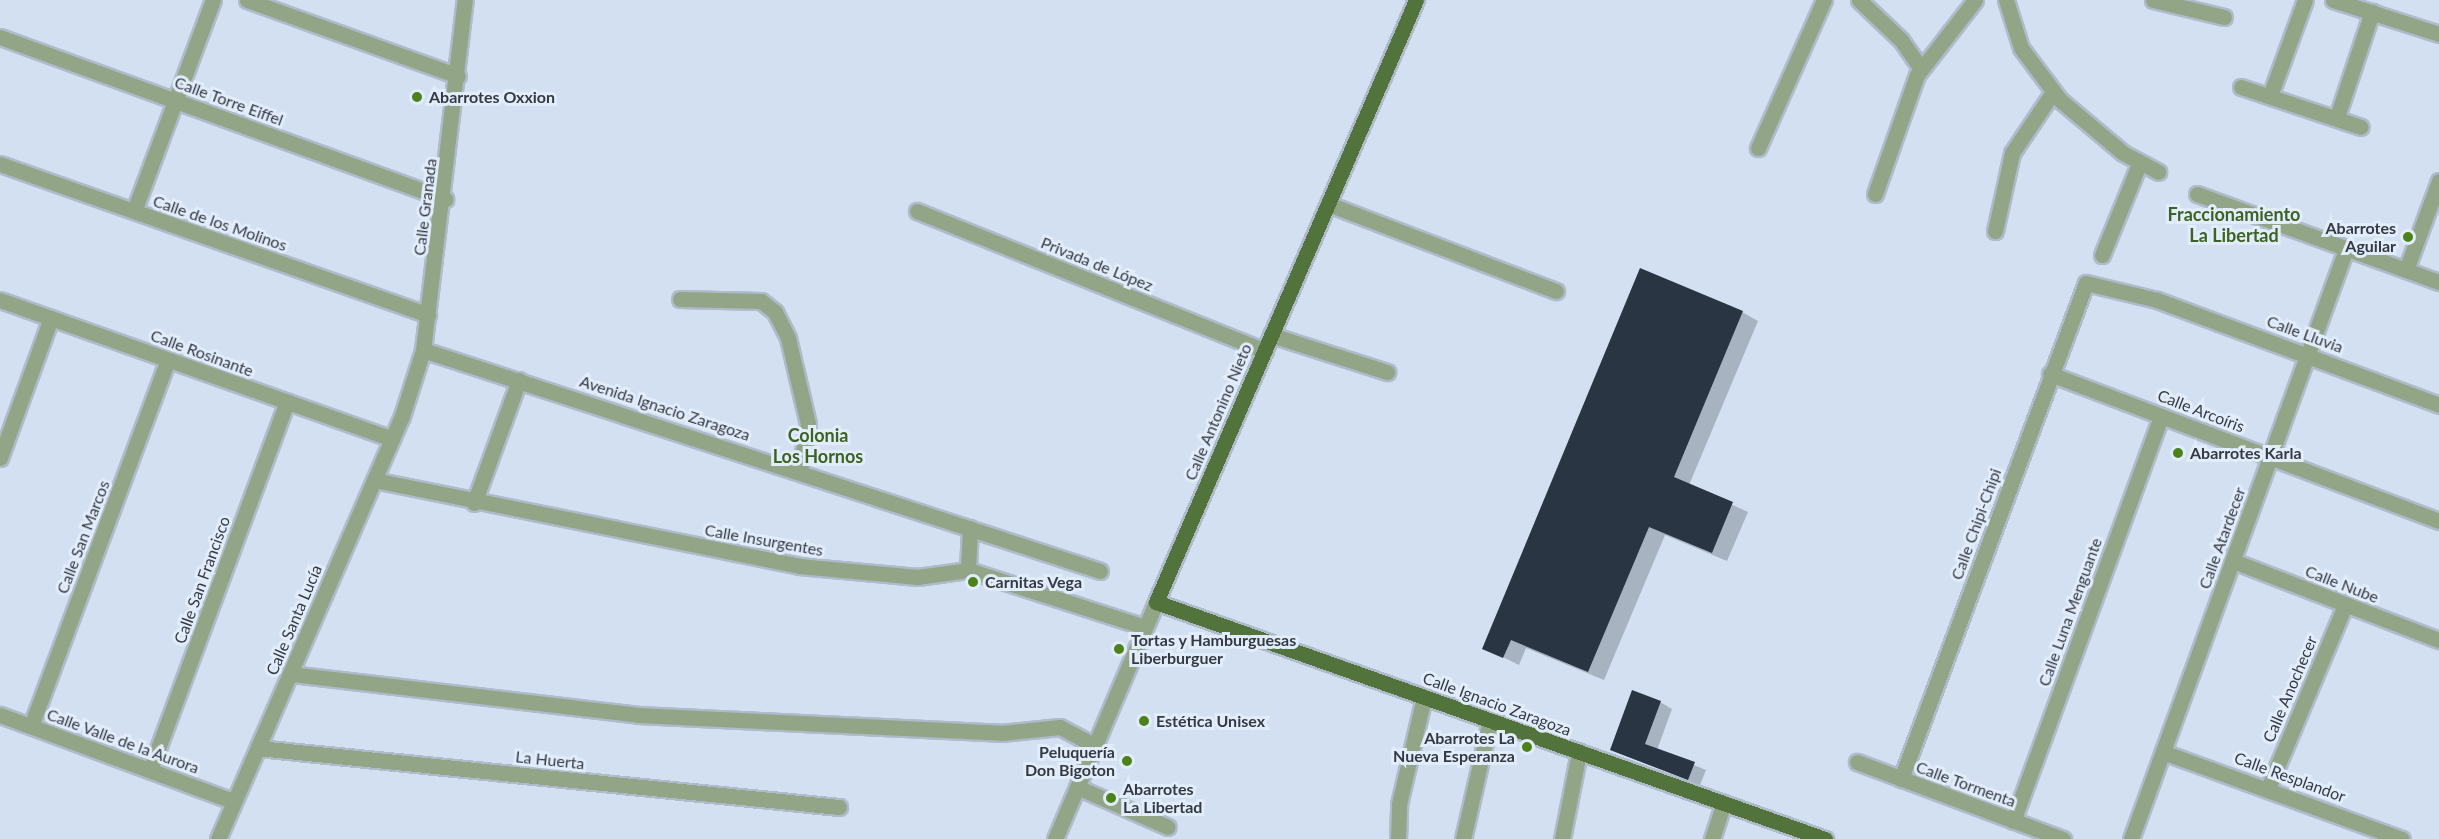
<!DOCTYPE html>
<html>
<head>
<meta charset="utf-8">
<style>
	body { margin:0 }
	#map { position:relative; width:2439px; height:839px; overflow:hidden; background:#d2e0f2; font-family:Lato,sans-serif }
	div>[style] { position:absolute }
	.shadow>* { inset:0; background:#0003 }
	.building>* { inset:0; background:#2a3543 }
	.roads { filter:drop-shadow(2px 0 #afbbcb) drop-shadow(-2px 0 #afbbcb) drop-shadow(0 2px #afbbcb) drop-shadow(0 -2px #afbbcb) }
	.minor>* { height:15px; margin:-7.5px; padding:0 7.5px; transform-origin:7.5px; border-radius:7.5px; background:#92a587 }
	.major>* { height:15px; margin:-7.5px; padding:0 7.5px; transform-origin:7.5px; border-radius:7.5px; background:#52743c }
	.dots>* { width:16px; height:16px; translate:-50% -50%; box-sizing:border-box; border:3px solid #e2edfc; border-radius:50% }
	span { translate:-50% -50%; white-space:nowrap; text-align:center; line-height:1.15; -webkit-text-stroke:6px #e2edfc; paint-order:stroke }
	.poi-label { font-size:16px; color:#353a42; font-weight:700 }
	.left { translate:0 -50%; text-align:left }
	.right { translate:-100% -50%; text-align:right }
	.street-label { font-size:16px; color:#353a42 }
	.neighbourhood-label { font-size:18px; color:#3e6223; font-weight:700 }
</style>
</head>
<body>
<div id="map">
	<div class="shadow">
		<div style="clip-path:polygon(1742px 312px,1758px 321px,1689px 485px,1748px 512px,1727px 561px,1665px 535px,1604px 680px,1526px 648px,1519px 665px,1484px 648px)"></div>
		<div style="clip-path:polygon(1660px 702px,1672px 709px,1657px 750px,1706px 770px,1700px 785px,1612px 750px)"></div>
	</div>
	<div class="building">
		<div style="clip-path:polygon(1640px 268px,1743px 311px,1674px 477px,1733px 502px,1712px 553px,1649px 527px,1588px 672px,1511px 640px,1503px 658px,1482px 649px)"></div>
		<div style="clip-path:polygon(1632px 690px,1661px 701px,1645px 744px,1695px 762px,1688px 780px,1610px 750px)"></div>
	</div>
	<div class="roads">
		<div class="minor">
			<div style="left:247px;top:0;width:224px;rotate:19.8deg"></div>
			<div style="left:1859px;top:0;width:58px;rotate:43.6deg"></div>
			<div style="left:1901px;top:40px;width:35px;rotate:55deg"></div>
			<div style="left:2006px;top:0;width:50px;rotate:72.6deg"></div>
			<div style="left:2021px;top:48px;width:65px;rotate:53.1deg"></div>
			<div style="left:2060px;top:100px;width:82px;rotate:40.1deg"></div>
			<div style="left:2123px;top:153px;width:40px;rotate:28deg"></div>
			<div style="left:2153px;top:0;width:73px;rotate:13.5deg"></div>
			<div style="left:2333px;top:0;width:111px;rotate:17.8deg"></div>
			<div style="left:0;top:37px;width:474px;rotate:20deg"></div>
			<div style="left:2241px;top:87px;width:126px;rotate:18.4deg"></div>
			<div style="left:2270px;top:96px;width:102px;rotate:-70deg"></div>
			<div style="left:2337px;top:117px;width:111px;rotate:-71.6deg"></div>
			<div style="left:1758px;top:148px;width:162px;rotate:-66deg"></div>
			<div style="left:0;top:164px;width:454px;rotate:19.4deg"></div>
			<div style="left:1875px;top:194px;width:126px;rotate:-70.6deg"></div>
			<div style="left:1917px;top:75px;width:95px;rotate:-52.3deg"></div>
			<div style="left:2197px;top:194px;width:258px;rotate:20deg"></div>
			<div style="left:1328px;top:204px;width:244px;rotate:20.9deg"></div>
			<div style="left:134px;top:211px;width:225px;rotate:-69.5deg"></div>
			<div style="left:917px;top:211px;width:375px;rotate:21.9deg"></div>
			<div style="left:1995px;top:231px;width:80px;rotate:-77.7deg"></div>
			<div style="left:2012px;top:153px;width:73px;rotate:-56.1deg"></div>
			<div style="left:2102px;top:255px;width:100px;rotate:-67.8deg"></div>
			<div style="left:2406px;top:270px;width:95px;rotate:-69.7deg"></div>
			<div style="left:680px;top:299px;width:81px;rotate:1.4deg"></div>
			<div style="left:761px;top:301px;width:18px;rotate:38deg"></div>
			<div style="left:775px;top:312px;width:29px;rotate:63deg"></div>
			<div style="left:788px;top:338px;width:88px;rotate:76.9deg"></div>
			<div style="left:808px;top:424px;width:47px;rotate:99.9deg"></div>
			<div style="left:0;top:300px;width:416px;rotate:19.5deg"></div>
			<div style="left:1271px;top:335px;width:122px;rotate:17.7deg"></div>
			<div style="left:423px;top:350px;width:712px;rotate:18.08deg"></div>
			<div style="left:2050px;top:374px;width:416px;rotate:20.7deg"></div>
			<div style="left:0;top:458px;width:149px;rotate:-70deg"></div>
			<div style="left:374px;top:480px;width:434px;rotate:11.4deg"></div>
			<div style="left:799px;top:566px;width:119px;rotate:5.3deg"></div>
			<div style="left:917px;top:577px;width:51px;rotate:-7.8deg"></div>
			<div style="left:968px;top:570px;width:186px;rotate:17.9deg"></div>
			<div style="left:474px;top:503px;width:131px;rotate:-69.9deg"></div>
			<div style="left:2233px;top:561px;width:221px;rotate:21deg"></div>
			<div style="left:968px;top:570px;width:42px;rotate:-87.3deg"></div>
			<div style="left:291px;top:674px;width:349px;rotate:6.7deg"></div>
			<div style="left:638px;top:715px;width:363px;rotate:2.8deg"></div>
			<div style="left:1001px;top:733px;width:59px;rotate:-5.8deg"></div>
			<div style="left:1060px;top:727px;width:40px;rotate:28deg"></div>
			<div style="left:0;top:715px;width:248px;rotate:20.3deg"></div>
			<div style="left:31px;top:726px;width:391px;rotate:-69.5deg"></div>
			<div style="left:258px;top:748px;width:584px;rotate:5.8deg"></div>
			<div style="left:2163px;top:752px;width:254px;rotate:20deg"></div>
			<div style="left:1857px;top:762px;width:220px;rotate:20.5deg"></div>
			<div style="left:150px;top:770px;width:393px;rotate:-69.6deg"></div>
			<div style="left:1901px;top:779px;width:529px;rotate:-69.55deg"></div>
			<div style="left:2086px;top:283px;width:73px;rotate:13.5deg"></div>
			<div style="left:2157px;top:300px;width:301px;rotate:20.4deg"></div>
			<div style="left:2269px;top:786px;width:196px;rotate:-67.2deg"></div>
			<div style="left:1077px;top:787px;width:99px;rotate:23.7deg"></div>
			<div style="left:2013px;top:821px;width:431px;rotate:-69.9deg"></div>
			<div style="left:218px;top:839px;width:461px;rotate:-66.5deg"></div>
			<div style="left:402px;top:416px;width:69px;rotate:-72.3deg"></div>
			<div style="left:423px;top:350px;width:353px;rotate:-83.2deg"></div>
			<div style="left:1055px;top:839px;width:258px;rotate:-66.9deg"></div>
			<div style="left:1398px;top:839px;width:35px;rotate:-88deg"></div>
			<div style="left:1399px;top:804px;width:110px;rotate:-76.8deg"></div>
			<div style="left:1463px;top:839px;width:122px;rotate:-77.2deg"></div>
			<div style="left:1562px;top:839px;width:89px;rotate:-78.9deg"></div>
			<div style="left:1712px;top:839px;width:38px;rotate:-72deg"></div>
			<div style="left:2131px;top:839px;width:628px;rotate:-69.98deg"></div>
		</div>
		<div class="major">
			<div style="left:1416px;top:0;width:656px;rotate:113.36deg"></div>
			<div style="left:1156px;top:602px;width:710px;rotate:19.51deg"></div>
		</div>
	</div>
	<div class="dots">
		<div style="left:417px;top:97px;background:#4c821a"></div>
		<div style="left:2408px;top:237px;background:#4c821a"></div>
		<div style="left:2178px;top:453px;background:#4c821a"></div>
		<div style="left:973px;top:582px;background:#4c821a"></div>
		<div style="left:1119px;top:649px;background:#4c821a"></div>
		<div style="left:1144px;top:721px;background:#4c821a"></div>
		<div style="left:1527px;top:747px;background:#4c821a"></div>
		<div style="left:1127px;top:761px;background:#4c821a"></div>
		<div style="left:1111px;top:798px;background:#4c821a"></div>
	</div>
	<div class="poi-label">
		<span class="left" style="left:429px;top:97px">Abarrotes Oxxion</span>
		<span class="right" style="left:2396px;top:237px">Abarrotes<br>Aguilar</span>
		<span class="left" style="left:2190px;top:453px">Abarrotes Karla</span>
		<span class="left" style="left:985px;top:582px">Carnitas Vega</span>
		<span class="left" style="left:1131px;top:649px">Tortas y Hamburguesas<br>Liberburguer</span>
		<span class="left" style="left:1156px;top:721px">Estética Unisex</span>
		<span class="right" style="left:1515px;top:747px">Abarrotes La<br>Nueva Esperanza</span>
		<span class="right" style="left:1115px;top:761px">Peluquería<br>Don Bigoton</span>
		<span class="left" style="left:1123px;top:798px">Abarrotes<br>La Libertad</span>
	</div>
	<div class="street-label">
		<span style="left:229px;top:101px;rotate:20deg">Calle Torre Eiffel</span>
		<span style="left:425px;top:207px;rotate:-83deg">Calle Granada</span>
		<span style="left:220px;top:223px;rotate:19deg">Calle de los Molinos</span>
		<span style="left:1097px;top:264px;rotate:22deg">Privada de López</span>
		<span style="left:2305px;top:334px;rotate:20deg">Calle Lluvia</span>
		<span style="left:202px;top:353px;rotate:20deg">Calle Rosinante</span>
		<span style="left:665px;top:408px;rotate:18deg">Avenida Ignacio Zaragoza</span>
		<span style="left:2201px;top:411px;rotate:21deg">Calle Arcoíris</span>
		<span style="left:1218px;top:412px;rotate:-67deg">Calle Antonino Nieto</span>
		<span style="left:1976px;top:524px;rotate:-70deg">Calle Chipi-Chipi</span>
		<span style="left:83px;top:537px;rotate:-69deg">Calle San Marcos</span>
		<span style="left:2222px;top:538px;rotate:-70deg">Calle Atardecer</span>
		<span style="left:764px;top:540px;rotate:10deg">Calle Insurgentes</span>
		<span style="left:202px;top:580px;rotate:-70deg">Calle San Francisco</span>
		<span style="left:2342px;top:584px;rotate:21deg">Calle Nube</span>
		<span style="left:2070px;top:612px;rotate:-70deg">Calle Luna Menguante</span>
		<span style="left:294px;top:620px;rotate:-67deg">Calle Santa Lucía</span>
		<span style="left:2290px;top:689px;rotate:-67deg">Calle Anochecer</span>
		<span style="left:1497px;top:704px;rotate:20deg">Calle Ignacio Zaragoza</span>
		<span style="left:123px;top:741px;rotate:20deg">Calle Valle de la Aurora</span>
		<span style="left:550px;top:760px;rotate:6deg">La Huerta</span>
		<span style="left:2290px;top:777px;rotate:20deg">Calle Resplandor</span>
		<span style="left:1966px;top:784px;rotate:20deg">Calle Tormenta</span>
	</div>
	<div class="neighbourhood-label">
		<span style="left:2234px;top:225px">Fraccionamiento<br>La Libertad</span>
		<span style="left:818px;top:446px">Colonia<br>Los Hornos</span>
	</div>
</div>
</body>
</html>
